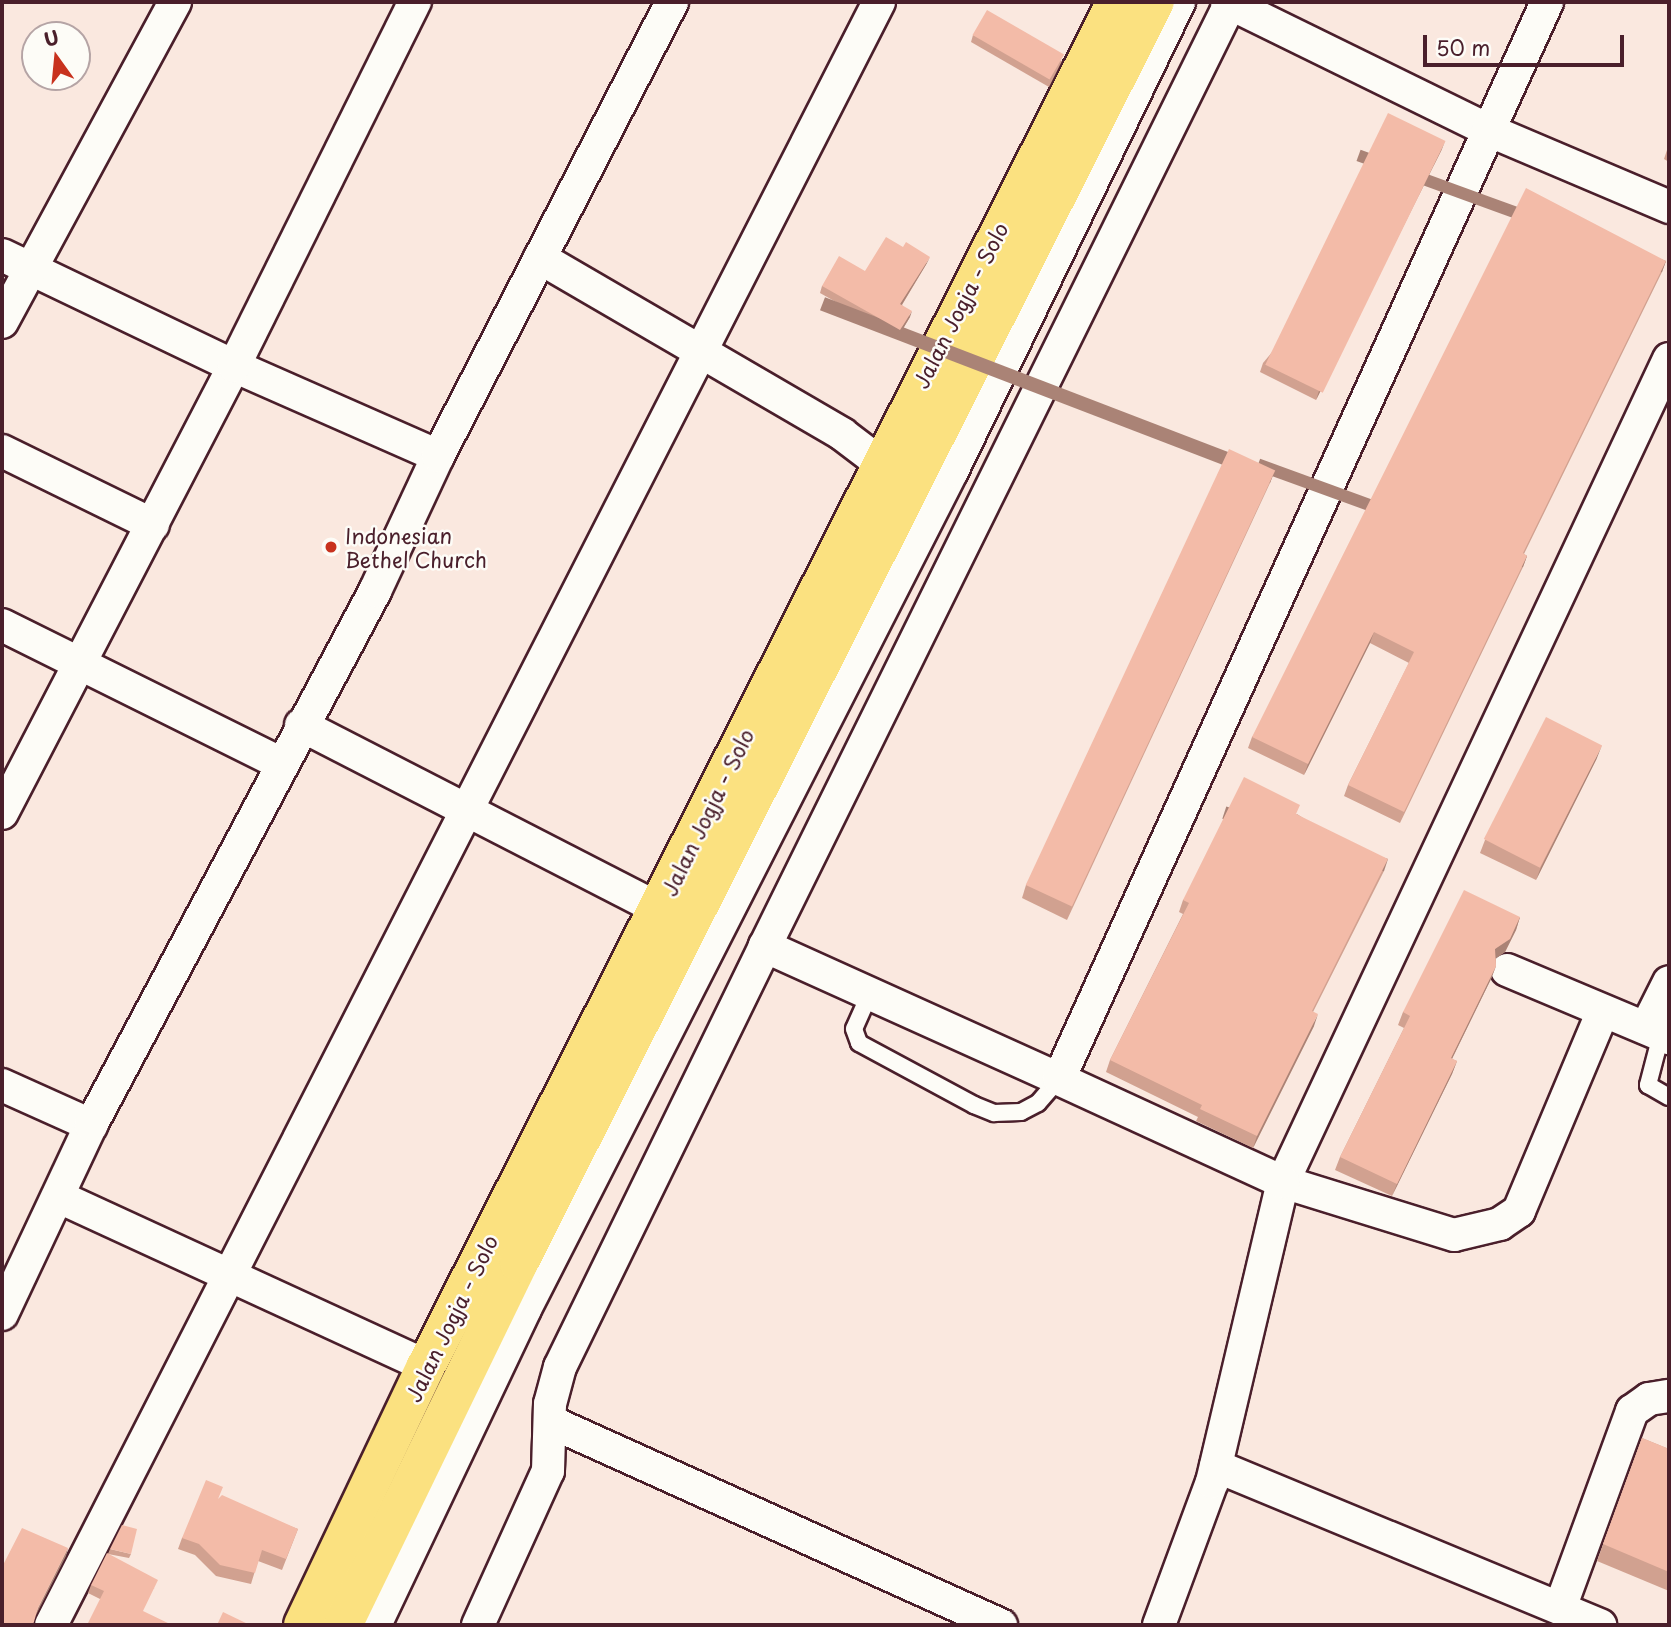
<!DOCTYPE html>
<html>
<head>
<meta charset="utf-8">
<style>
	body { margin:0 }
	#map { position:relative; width:1671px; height:1627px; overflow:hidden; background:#fae8df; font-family:"Playpen Sans",sans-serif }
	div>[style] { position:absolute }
	.roads { filter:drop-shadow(2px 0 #4a1f2b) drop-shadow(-2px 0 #4a1f2b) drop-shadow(0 2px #4a1f2b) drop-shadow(0 -2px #4a1f2b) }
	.lane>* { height:16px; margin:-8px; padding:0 8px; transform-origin:8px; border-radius:8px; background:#fdfcf7 }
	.street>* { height:32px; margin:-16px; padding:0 16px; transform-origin:16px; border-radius:16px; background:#fdfcf7 }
	.highway>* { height:38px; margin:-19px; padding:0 19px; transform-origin:19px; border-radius:19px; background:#fbe180 }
	.wall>* { inset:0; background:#d1a190 }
	.shaded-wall>* { inset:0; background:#aa8376; transform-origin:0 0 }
	.building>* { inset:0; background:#f3bba8; transform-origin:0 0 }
	.dots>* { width:19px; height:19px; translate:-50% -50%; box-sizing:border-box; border:4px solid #fdfcf7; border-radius:50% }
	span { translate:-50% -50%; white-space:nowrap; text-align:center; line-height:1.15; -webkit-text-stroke:5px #fdfcf7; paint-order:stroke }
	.street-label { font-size:21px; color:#4a1f2b }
	.poi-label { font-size:21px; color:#4a1f2b }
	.left { translate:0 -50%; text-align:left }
	.frame { position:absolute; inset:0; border:4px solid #4a1f2b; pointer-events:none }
	.north { position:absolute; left:21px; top:21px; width:70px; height:70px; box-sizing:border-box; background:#fdfcf7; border:2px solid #b5a4a5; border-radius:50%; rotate:345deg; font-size:19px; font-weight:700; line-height:28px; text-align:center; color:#4a1f2b }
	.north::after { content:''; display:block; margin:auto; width:24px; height:32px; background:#c8321e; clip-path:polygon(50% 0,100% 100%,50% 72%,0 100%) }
	.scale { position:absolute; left:1423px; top:35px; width:201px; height:32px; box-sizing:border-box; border:4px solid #4a1f2b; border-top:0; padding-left:9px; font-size:21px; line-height:24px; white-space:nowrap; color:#4a1f2b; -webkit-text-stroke:5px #fdfcf7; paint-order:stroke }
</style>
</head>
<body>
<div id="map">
	<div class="roads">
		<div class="lane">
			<div style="left:870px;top:993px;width:39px;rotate:114deg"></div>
			<div style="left:854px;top:1029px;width:15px;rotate:70deg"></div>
			<div style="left:859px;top:1043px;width:131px;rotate:28.3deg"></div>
			<div style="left:974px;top:1105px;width:22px;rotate:22deg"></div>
			<div style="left:994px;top:1113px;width:27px;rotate:-2deg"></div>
			<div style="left:1021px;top:1112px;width:19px;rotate:-28deg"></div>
			<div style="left:1038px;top:1103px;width:32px;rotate:-49deg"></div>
			<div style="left:1661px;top:1035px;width:52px;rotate:104.6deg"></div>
			<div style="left:1648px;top:1085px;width:24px;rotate:30deg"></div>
		</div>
		<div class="street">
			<div style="left:1227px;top:2px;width:291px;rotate:26.1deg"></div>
			<div style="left:1488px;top:130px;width:197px;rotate:23deg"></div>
			<div style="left:2px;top:255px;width:257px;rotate:25.6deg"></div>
			<div style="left:234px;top:366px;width:223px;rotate:23.8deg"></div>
			<div style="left:540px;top:258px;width:350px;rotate:30.2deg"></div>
			<div style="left:842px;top:434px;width:48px;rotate:37.3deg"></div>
			<div style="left:2px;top:322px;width:364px;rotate:-61.6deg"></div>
			<div style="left:2px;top:451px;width:168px;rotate:26.1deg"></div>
			<div style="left:2px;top:625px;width:310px;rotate:26.4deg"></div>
			<div style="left:301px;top:725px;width:403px;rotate:27.2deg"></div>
			<div style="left:2px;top:813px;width:504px;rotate:-62.57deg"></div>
			<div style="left:234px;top:366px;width:407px;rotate:-63.6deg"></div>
			<div style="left:1507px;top:970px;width:176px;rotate:22.8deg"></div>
			<div style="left:1603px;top:1011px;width:217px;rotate:112.8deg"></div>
			<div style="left:1519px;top:1211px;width:23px;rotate:146deg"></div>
			<div style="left:1500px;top:1224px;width:47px;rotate:166.6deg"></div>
			<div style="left:1454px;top:1235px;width:179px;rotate:-162.8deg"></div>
			<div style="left:1283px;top:1182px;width:909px;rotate:-64.87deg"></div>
			<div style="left:1646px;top:1028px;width:51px;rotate:-63.4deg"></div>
			<div style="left:1059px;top:1079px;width:323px;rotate:-155.7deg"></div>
			<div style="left:765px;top:946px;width:1053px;rotate:-63.73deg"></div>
			<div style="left:2px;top:1085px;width:98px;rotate:24.2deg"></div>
			<div style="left:59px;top:1197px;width:404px;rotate:24.7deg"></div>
			<div style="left:2px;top:1314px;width:209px;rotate:-64.8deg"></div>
			<div style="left:91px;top:1125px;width:605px;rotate:-61.99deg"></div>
			<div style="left:375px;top:591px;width:149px;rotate:-65deg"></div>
			<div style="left:438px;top:456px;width:511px;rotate:-62.73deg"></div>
			<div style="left:551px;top:1422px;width:494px;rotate:24.3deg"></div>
			<div style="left:1216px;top:1466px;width:416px;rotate:22.5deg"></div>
			<div style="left:1560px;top:1608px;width:210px;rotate:-69.9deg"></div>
			<div style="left:1632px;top:1411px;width:21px;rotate:-35deg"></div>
			<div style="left:1649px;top:1399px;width:20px;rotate:-9deg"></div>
			<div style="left:51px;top:1625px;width:1822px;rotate:-62.97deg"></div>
			<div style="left:375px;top:1625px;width:350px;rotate:-64.6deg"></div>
			<div style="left:525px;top:1309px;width:941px;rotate:-63deg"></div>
			<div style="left:952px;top:471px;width:521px;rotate:-64.17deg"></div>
			<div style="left:478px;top:1625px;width:169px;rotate:-65.6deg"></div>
			<div style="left:548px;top:1471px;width:67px;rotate:-88.3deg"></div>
			<div style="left:550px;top:1404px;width:38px;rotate:-75deg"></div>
			<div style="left:560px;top:1367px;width:468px;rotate:-64deg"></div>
			<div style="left:1159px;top:1625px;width:153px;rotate:-69.7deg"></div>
			<div style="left:1212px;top:1482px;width:308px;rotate:-76.7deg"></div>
			<div style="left:1283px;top:1182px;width:247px;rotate:-155.3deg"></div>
			<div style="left:1059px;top:1079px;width:1182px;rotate:-65.62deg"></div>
		</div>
		<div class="highway">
			<div style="left:303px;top:1625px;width:287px;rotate:-64.6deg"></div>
			<div style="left:426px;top:1366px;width:1529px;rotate:-63.17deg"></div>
			<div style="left:343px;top:1625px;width:403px;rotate:-64.1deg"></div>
			<div style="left:519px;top:1263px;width:1412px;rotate:-63.24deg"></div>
		</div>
	</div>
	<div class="wall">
		<div style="clip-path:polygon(973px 35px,1062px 61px,1049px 87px,971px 42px)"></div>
		<div style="clip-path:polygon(1669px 144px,1669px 162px,1664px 159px)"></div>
		<div style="clip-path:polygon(1442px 149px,1316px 400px,1260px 372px,1263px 363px)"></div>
		<div style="clip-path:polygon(1666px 261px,1662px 272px,1524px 554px,1527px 556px,1523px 567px,1400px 823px,1344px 796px,1348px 785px,1409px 663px,1370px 643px,1304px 775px,1248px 748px,1252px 737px)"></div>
		<div style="clip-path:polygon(927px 263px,902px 305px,910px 317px,898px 337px,820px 293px,822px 286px,865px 271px)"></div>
		<div style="clip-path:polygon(1275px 470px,1270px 483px,1067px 920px,1022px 898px,1026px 885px)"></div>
		<div style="clip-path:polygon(1597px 758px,1536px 880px,1480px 853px,1485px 840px)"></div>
		<div style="clip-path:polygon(1297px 814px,1384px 871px,1313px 1012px,1314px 1026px,1253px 1148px,1196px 1121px,1198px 1117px,1106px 1072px,1110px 1060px,1183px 914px,1179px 912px,1183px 900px)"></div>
		<div style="clip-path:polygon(1520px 917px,1516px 930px,1505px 952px,1496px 958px,1496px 966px,1491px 979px,1452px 1059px,1457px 1061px,1452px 1074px,1392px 1196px,1335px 1170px,1340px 1157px,1404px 1028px,1398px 1025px,1403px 1012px)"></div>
		<div style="clip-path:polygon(1642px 1438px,1669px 1449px,1669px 1591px,1597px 1561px)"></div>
		<div style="clip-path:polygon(219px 1499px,298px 1529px,282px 1570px,258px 1561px,251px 1584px,216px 1576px,195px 1555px,178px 1549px,182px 1538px)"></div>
		<div style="clip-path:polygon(110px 1549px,131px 1554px,129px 1558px,108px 1554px)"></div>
		<div style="clip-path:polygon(91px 1585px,155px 1588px,100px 1599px,88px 1593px)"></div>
	</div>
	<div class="shaded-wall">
		<div style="clip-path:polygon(1445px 141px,1442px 149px,1316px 400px,1319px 391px)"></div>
		<div style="clip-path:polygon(930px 257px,927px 263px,898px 311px,900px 304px)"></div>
		<div style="left:1666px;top:261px;width:12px;height:325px;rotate:110deg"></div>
		<div style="clip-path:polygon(912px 311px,910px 317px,898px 337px,900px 330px)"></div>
		<div style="left:1275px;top:470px;width:14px;height:482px;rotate:111deg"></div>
		<div style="left:1527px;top:556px;width:12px;height:284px;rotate:110deg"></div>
		<div style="clip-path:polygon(1374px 632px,1370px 643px,1304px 775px,1308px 764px)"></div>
		<div style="clip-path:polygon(1602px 745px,1597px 758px,1536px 880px,1541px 867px)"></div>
		<div style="left:1388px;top:859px;width:13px;height:170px;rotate:108deg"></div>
		<div style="clip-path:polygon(1520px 917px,1516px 930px,1505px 952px,1490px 962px,1495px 949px)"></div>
		<div style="clip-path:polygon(1496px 966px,1491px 979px,1446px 1071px,1451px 1058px)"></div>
		<div style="clip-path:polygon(1318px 1014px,1314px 1026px,1253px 1148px,1257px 1136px)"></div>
		<div style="clip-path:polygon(1457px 1061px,1452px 1074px,1392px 1196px,1397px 1184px)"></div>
		<div style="clip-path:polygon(68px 1548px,66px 1556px,35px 1617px,38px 1608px)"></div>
	</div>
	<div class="building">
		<div style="left:987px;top:10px;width:89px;height:29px;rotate:30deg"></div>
		<div style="left:1388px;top:113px;width:64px;height:280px;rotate:26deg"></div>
		<div style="clip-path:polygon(1526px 188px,1666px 261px,1523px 553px,1527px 556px,1404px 812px,1348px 785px,1414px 652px,1374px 632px,1308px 764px,1252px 737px)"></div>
		<div style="clip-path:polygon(886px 237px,903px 247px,906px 242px,930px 257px,900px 304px,912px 311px,900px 330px,822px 286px,839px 256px,865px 271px)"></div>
		<div style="left:1229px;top:449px;width:51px;height:481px;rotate:25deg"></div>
		<div style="left:1546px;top:717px;width:63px;height:137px;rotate:27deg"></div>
		<div style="clip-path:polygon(1244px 777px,1300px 805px,1296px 814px,1388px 859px,1312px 1011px,1318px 1014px,1257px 1136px,1200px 1109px,1202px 1105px,1110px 1060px,1189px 903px,1183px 900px)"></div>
		<div style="clip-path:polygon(1464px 890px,1520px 917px,1510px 939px,1495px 949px,1496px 966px,1451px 1058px,1457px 1061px,1397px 1184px,1340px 1157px,1410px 1016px,1403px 1012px)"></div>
		<div style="clip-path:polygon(1642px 1438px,1669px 1449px,1669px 1572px,1603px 1544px)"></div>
		<div style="clip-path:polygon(206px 1480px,223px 1487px,218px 1499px,222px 1495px,298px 1529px,286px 1559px,262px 1550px,255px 1573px,220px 1565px,199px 1544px,182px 1538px)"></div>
		<div style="clip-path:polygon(122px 1525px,137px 1529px,131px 1554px,110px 1549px)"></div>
		<div style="clip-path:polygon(22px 1528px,68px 1548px,38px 1608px,33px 1625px,2px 1625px,2px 1567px)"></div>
		<div style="clip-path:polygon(107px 1553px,158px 1580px,143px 1611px,172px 1625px,87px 1625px,104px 1591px,91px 1585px)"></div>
		<div style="clip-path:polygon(223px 1612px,250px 1625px,217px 1625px)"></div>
	</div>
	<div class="dots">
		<div style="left:331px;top:547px;background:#c8321e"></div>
	</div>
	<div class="street-label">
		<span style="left:960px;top:305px;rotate:-63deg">Jalan Jogja - Solo</span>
		<span style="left:707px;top:812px;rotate:-64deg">Jalan Jogja - Solo</span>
		<span style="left:451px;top:1318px;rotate:-64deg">Jalan Jogja - Solo</span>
	</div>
	<div class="poi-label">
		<span class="left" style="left:345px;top:547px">Indonesian<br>Bethel Church</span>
	</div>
	<div class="frame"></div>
	<div class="north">U</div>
	<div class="scale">50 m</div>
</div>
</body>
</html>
